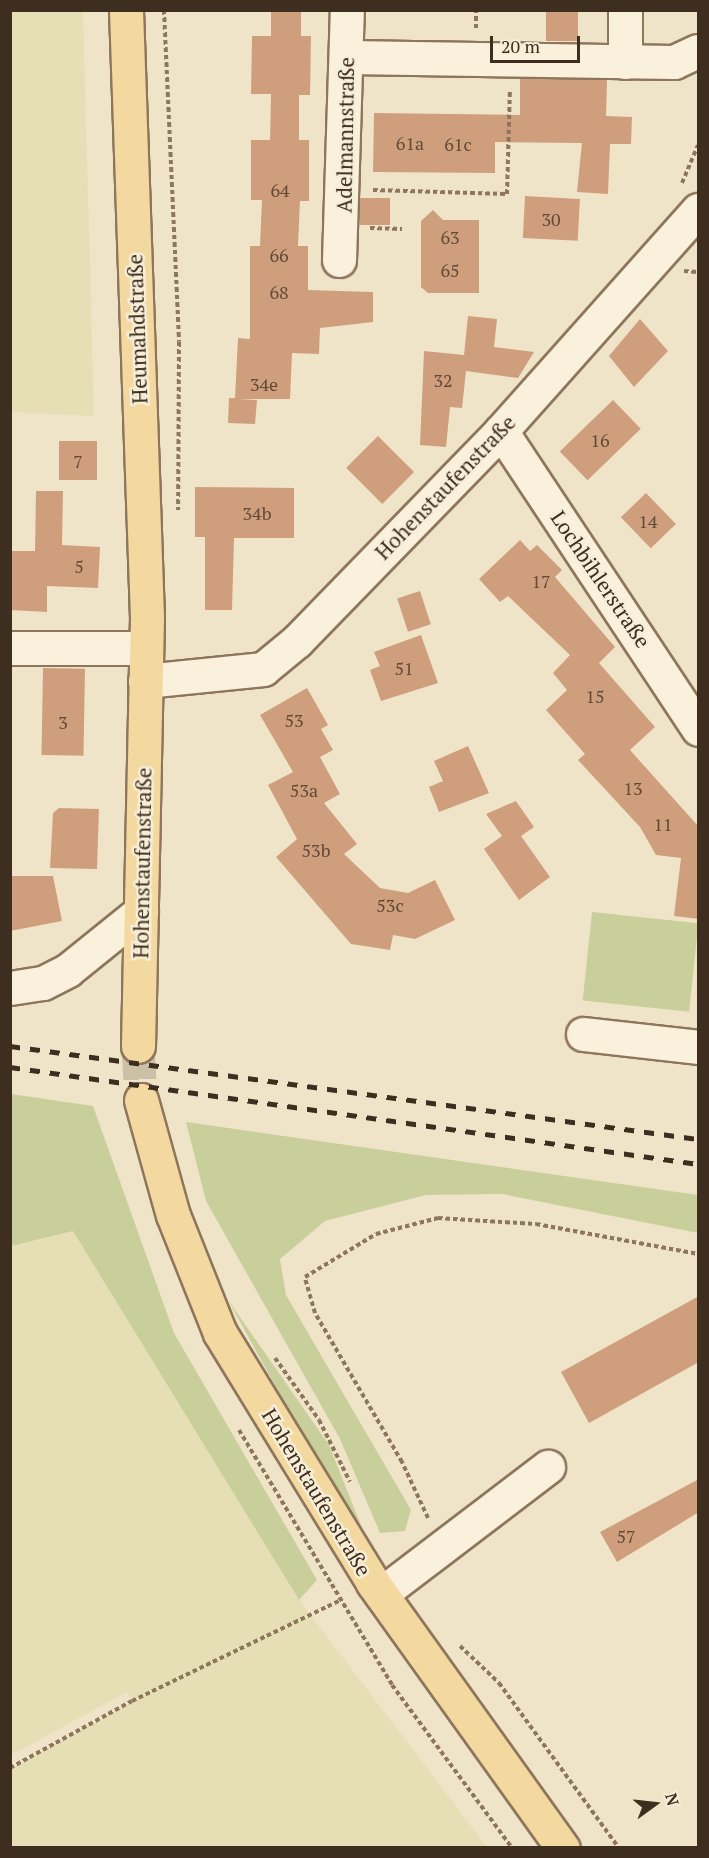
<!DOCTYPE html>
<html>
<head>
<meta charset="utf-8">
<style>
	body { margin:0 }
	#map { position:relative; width:709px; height:1858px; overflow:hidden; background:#f0e4c8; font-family:"PT Serif",serif }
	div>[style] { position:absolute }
	.farmland>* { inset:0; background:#e6deb5 }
	.green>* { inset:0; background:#c9cf9b; transform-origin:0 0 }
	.building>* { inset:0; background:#cf9f7d; transform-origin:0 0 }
	.major-tunnel>* { height:33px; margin-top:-16.5px; transform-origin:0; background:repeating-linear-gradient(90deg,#ccc0a6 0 33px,transparent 0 49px) }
	.path>* { height:4px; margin-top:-2px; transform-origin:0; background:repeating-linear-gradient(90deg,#8d765c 0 4.5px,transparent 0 7.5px) }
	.roads { filter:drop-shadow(2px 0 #8d765c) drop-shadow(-2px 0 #8d765c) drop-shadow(0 2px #8d765c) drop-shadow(0 -2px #8d765c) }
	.minor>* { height:33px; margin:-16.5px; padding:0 16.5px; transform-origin:16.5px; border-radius:16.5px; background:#faf1dc }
	.major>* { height:33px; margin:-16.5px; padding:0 16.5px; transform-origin:16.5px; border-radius:16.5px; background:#f3d9a0 }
	.rail>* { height:4.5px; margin-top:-2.25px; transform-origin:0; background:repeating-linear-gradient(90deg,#3d2e20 0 10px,transparent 0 20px) }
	span { translate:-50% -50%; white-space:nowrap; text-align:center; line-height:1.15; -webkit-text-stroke:5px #f7eed8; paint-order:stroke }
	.number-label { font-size:18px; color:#624a37 }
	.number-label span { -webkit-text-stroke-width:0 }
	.street-label { font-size:21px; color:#3d2e20 }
	.frame { position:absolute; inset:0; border:12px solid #3d2e20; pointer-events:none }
	.north { position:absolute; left:625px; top:1774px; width:60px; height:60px; -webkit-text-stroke:4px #f7eed8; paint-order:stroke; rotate:75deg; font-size:16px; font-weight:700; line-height:24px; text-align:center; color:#3d2e20 }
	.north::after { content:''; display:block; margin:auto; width:21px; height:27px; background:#3d2e20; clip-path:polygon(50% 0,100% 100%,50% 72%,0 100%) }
	.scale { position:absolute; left:490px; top:36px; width:90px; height:27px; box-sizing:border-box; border:3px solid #3d2e20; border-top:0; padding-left:8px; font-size:18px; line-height:21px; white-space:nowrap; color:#3d2e20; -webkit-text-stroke:4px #f7eed8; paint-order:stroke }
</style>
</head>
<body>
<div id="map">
	<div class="farmland">
		<div style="clip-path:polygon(11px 10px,83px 11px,94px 416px,11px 412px)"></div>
		<div style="clip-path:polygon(73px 1231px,299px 1600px,487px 1847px,11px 1847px,11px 1768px,132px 1701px,127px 1692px,11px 1755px,10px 1246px)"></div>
	</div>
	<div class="green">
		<div style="left:592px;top:912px;width:107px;height:89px;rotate:6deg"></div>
		<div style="clip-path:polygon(11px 1094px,93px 1106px,174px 1333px,317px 1580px,299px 1600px,73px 1231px,11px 1246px)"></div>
		<div style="clip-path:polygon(186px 1122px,698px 1195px,698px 1233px,502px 1194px,426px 1195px,325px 1221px,280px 1259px,286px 1295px,411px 1510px,405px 1531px,380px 1533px,340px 1439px,206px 1201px)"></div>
		<div style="clip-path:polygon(228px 1300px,329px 1445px,362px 1528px,303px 1436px)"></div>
	</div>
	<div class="building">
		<div style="clip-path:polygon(271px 10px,301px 10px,301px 36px,311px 36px,310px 95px,299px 95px,299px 140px,309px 140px,309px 201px,300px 201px,298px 246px,308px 246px,308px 290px,373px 292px,373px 322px,320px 328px,319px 354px,292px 353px,290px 399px,239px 399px,257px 400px,255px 424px,228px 423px,229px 398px,235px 398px,238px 338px,250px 339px,250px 246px,260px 246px,262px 200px,251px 200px,251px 140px,270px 140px,271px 94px,251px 94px,252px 36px,271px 36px)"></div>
		<div style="left:546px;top:10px;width:32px;height:31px"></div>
		<div style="clip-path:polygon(520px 78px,607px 80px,606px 116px,632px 117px,631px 144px,610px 144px,608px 194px,577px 192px,582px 143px,495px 142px,495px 173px,373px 172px,374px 113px,520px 115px)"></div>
		<div style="left:525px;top:196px;width:55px;height:42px;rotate:3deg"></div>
		<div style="left:360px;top:198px;width:30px;height:27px"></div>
		<div style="clip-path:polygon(433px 210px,443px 220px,479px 220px,479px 293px,428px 293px,421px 287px,421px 221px)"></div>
		<div style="clip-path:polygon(468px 316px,497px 319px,494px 347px,534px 352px,518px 378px,466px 371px,462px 408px,450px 407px,446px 447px,420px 445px,424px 351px,464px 355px)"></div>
		<div style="clip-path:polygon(640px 319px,668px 351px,634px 387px,609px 356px)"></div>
		<div style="left:613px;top:400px;width:40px;height:74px;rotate:46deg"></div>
		<div style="left:378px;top:436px;width:51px;height:45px;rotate:45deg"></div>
		<div style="left:59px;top:441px;width:38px;height:39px"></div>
		<div style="clip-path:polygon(195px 487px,294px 488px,294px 538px,234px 538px,232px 610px,205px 610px,205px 537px,195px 537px)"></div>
		<div style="clip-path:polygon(36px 491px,63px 491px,62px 545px,100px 547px,98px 588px,47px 586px,47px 612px,10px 610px,10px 551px,35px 551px)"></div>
		<div style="left:646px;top:493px;width:43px;height:35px;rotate:46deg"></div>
		<div style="clip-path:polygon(520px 540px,530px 551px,537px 545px,562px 570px,555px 577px,615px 647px,599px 663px,655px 727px,630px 750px,699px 827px,699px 919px,674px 916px,681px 858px,656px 855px,640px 827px,578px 760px,585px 754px,546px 710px,567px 690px,553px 673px,570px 655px,508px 596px,500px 602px,479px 579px)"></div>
		<div style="left:420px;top:591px;width:35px;height:24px;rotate:72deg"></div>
		<div style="clip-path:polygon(421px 635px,438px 683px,381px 701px,370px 670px,380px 666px,374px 652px)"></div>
		<div style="left:43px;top:668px;width:42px;height:87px;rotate:1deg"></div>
		<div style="clip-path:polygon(307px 688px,328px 725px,321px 729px,333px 750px,320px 757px,340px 794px,324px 803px,357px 844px,344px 854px,380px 888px,408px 893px,435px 880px,455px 920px,415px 939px,393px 935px,390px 950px,351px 944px,276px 857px,297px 839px,268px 785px,293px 772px,260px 715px)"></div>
		<div style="clip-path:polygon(468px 746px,489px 793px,439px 812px,429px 787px,443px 781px,434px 761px)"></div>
		<div style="clip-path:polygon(516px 801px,534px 827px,521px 836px,550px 877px,519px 900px,484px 849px,502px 836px,486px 814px)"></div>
		<div style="clip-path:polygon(59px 808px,99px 809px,97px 869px,50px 868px,53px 813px)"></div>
		<div style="clip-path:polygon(10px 876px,53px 876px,62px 921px,10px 931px)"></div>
		<div style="clip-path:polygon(699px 1296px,699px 1362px,589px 1423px,561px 1372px)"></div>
		<div style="clip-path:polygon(699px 1479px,699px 1512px,617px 1562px,600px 1532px)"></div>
	</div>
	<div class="major-tunnel">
		<div style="left:138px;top:1046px;width:54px;rotate:86.8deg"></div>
	</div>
	<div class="path">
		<div style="left:164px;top:10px;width:332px;rotate:87.4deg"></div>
		<div style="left:179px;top:342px;width:168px;rotate:90.3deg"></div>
		<div style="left:476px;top:28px;width:18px;rotate:-90deg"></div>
		<div style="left:682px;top:183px;width:41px;rotate:-67.2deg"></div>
		<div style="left:373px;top:190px;width:134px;rotate:1.7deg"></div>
		<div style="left:507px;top:194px;width:105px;rotate:-88.4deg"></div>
		<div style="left:370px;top:228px;width:32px;rotate:2deg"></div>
		<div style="left:684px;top:271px;width:14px;rotate:4deg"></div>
		<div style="left:275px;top:1358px;width:76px;rotate:54.6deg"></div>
		<div style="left:319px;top:1420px;width:69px;rotate:63.4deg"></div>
		<div style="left:239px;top:1430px;width:297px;rotate:59deg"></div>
		<div style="left:392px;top:1685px;width:202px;rotate:53.6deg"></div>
		<div style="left:428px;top:1518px;width:62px;rotate:-114.9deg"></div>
		<div style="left:402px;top:1462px;width:173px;rotate:-120.3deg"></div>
		<div style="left:315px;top:1313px;width:37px;rotate:-106deg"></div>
		<div style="left:305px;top:1277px;width:83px;rotate:-31.2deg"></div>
		<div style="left:376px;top:1234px;width:64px;rotate:-14.5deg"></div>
		<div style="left:438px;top:1218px;width:98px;rotate:3.5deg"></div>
		<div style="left:536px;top:1224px;width:165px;rotate:10.5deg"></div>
		<div style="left:460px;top:1646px;width:54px;rotate:43.5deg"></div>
		<div style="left:499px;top:1683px;width:204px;rotate:54deg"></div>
		<div style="left:10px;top:1768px;width:139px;rotate:-28.8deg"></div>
		<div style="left:132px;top:1701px;width:232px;rotate:-25.8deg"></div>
	</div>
	<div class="roads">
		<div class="minor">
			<div style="left:348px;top:57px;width:326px;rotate:0.9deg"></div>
			<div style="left:674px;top:62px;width:26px;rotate:-25deg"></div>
			<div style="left:625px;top:62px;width:52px;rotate:-90deg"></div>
			<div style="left:339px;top:260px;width:250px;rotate:-88.2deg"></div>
			<div style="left:501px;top:431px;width:357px;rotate:56.5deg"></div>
			<div style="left:10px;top:648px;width:136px"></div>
			<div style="left:145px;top:681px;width:119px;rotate:-5.8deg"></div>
			<div style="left:263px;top:669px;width:44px;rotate:-39.5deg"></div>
			<div style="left:297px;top:641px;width:293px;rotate:-45.8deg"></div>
			<div style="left:501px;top:431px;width:296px;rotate:-48.3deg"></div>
			<div style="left:10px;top:988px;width:33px;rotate:-9deg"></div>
			<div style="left:43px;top:983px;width:28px;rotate:-27deg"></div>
			<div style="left:68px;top:970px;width:94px;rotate:-38.9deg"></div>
			<div style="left:583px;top:1034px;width:116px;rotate:6.4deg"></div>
			<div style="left:381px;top:1594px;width:210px;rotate:-37.3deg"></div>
		</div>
		<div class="major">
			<div style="left:126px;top:10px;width:607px;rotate:88.02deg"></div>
			<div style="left:147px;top:617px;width:429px;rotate:91.2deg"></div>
			<div style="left:141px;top:1100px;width:119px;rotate:74.5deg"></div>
			<div style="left:173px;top:1215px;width:127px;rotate:68.3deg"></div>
			<div style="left:220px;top:1333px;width:293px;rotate:58.5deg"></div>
			<div style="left:373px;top:1583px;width:326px;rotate:54.4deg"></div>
		</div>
	</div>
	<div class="rail">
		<div style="left:10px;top:1046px;width:694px;rotate:7.7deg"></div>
		<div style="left:10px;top:1067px;width:695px;rotate:8.03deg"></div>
	</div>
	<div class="number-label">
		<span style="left:410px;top:143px">61a</span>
		<span style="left:458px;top:144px">61c</span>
		<span style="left:280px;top:190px">64</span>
		<span style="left:551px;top:219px">30</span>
		<span style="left:450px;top:237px">63</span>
		<span style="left:279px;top:255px">66</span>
		<span style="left:450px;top:270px">65</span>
		<span style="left:279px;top:292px">68</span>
		<span style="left:443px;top:380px">32</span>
		<span style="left:264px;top:384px">34e</span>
		<span style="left:600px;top:440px">16</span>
		<span style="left:78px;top:461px">7</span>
		<span style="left:257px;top:513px">34b</span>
		<span style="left:648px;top:521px">14</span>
		<span style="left:79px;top:566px">5</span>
		<span style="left:541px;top:581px">17</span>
		<span style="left:404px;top:668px">51</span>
		<span style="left:595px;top:696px">15</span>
		<span style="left:294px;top:720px">53</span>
		<span style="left:63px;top:722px">3</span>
		<span style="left:633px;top:788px">13</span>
		<span style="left:304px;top:790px">53a</span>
		<span style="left:663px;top:824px">11</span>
		<span style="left:316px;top:850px">53b</span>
		<span style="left:390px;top:905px">53c</span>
		<span style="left:626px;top:1536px">57</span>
	</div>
	<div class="street-label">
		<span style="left:345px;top:135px;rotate:-89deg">Adelmannstraße</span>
		<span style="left:137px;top:329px;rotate:-92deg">Heumahdstraße</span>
		<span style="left:445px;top:487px;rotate:-46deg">Hohenstaufenstraße</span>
		<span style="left:601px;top:579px;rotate:56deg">Lochbihlerstraße</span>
		<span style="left:142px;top:863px;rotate:-89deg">Hohenstaufenstraße</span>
		<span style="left:317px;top:1492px;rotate:59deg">Hohenstaufenstraße</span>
	</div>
	<div class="frame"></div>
	<div class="north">N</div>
	<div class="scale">20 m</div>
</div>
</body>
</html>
